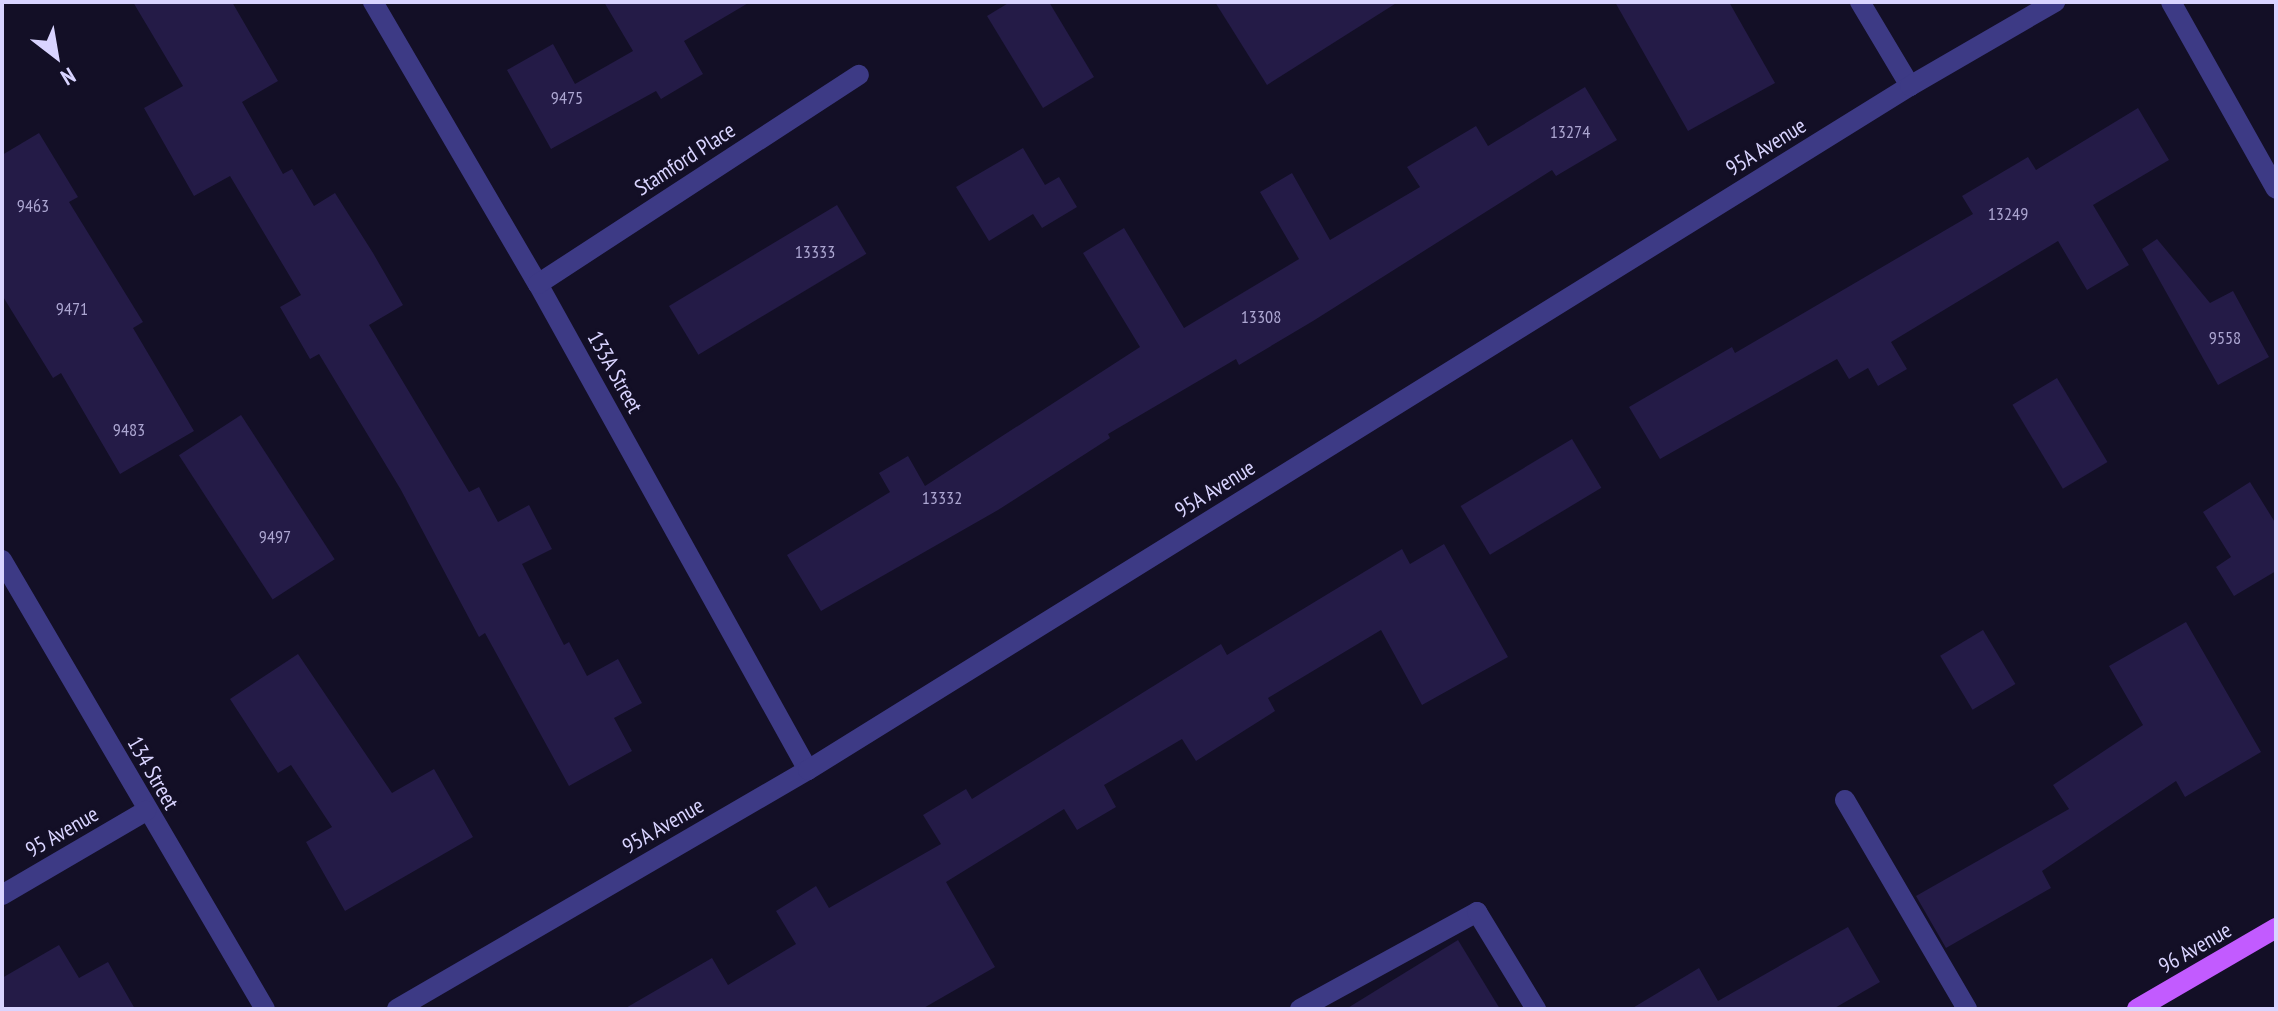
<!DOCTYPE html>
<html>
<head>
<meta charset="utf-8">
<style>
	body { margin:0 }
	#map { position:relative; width:2278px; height:1011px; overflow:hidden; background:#130f26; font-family:"PT Sans Narrow",sans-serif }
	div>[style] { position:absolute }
	.building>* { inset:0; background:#241b47; transform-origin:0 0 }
	.minor>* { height:20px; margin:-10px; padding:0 10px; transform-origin:10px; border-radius:10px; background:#3d3a85 }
	.major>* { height:20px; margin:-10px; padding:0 10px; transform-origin:10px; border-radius:10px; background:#c25bff }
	span { translate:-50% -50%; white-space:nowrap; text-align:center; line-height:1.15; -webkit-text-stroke:6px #130f26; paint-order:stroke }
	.number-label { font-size:18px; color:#aca6d1 }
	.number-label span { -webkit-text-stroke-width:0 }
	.street-label { font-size:22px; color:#d9d4ff }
	.frame { position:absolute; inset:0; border:4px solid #d9d4ff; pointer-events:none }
	.north { position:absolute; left:16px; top:16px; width:80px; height:80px; -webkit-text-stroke:6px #130f26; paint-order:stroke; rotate:149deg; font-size:22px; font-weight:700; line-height:32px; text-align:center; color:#d9d4ff }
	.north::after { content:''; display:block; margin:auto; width:28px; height:36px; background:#d9d4ff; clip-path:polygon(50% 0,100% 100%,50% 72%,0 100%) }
</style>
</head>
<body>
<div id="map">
	<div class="building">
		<div style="clip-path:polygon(133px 2px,232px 2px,278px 81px,242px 102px,283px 174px,292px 169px,314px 206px,335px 193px,373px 253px,403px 305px,369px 325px,469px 492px,479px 487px,498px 522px,529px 505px,552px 549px,522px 564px,564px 645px,569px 642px,587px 676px,618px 659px,642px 703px,614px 718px,632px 751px,569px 786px,485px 633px,479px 637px,401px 490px,319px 354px,310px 359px,280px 307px,301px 295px,230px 176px,194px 196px,144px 108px,183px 86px)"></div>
		<div style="clip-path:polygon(604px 2px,750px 2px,684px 41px,703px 74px,661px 99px,656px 91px,551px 149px,507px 70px,553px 44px,575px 84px,633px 51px)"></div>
		<div style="clip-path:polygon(1010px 2px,1049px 2px,1094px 77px,1043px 108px,987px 16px)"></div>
		<div style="clip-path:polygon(1215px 2px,1398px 2px,1267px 85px)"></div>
		<div style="clip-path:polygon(1615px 2px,1729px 2px,1775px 83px,1688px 131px)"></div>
		<div style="clip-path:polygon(1585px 87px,1617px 140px,1556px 176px,1552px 170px,1313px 321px,1239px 365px,1236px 359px,1108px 434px,1110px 438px,998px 510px,821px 611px,787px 555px,890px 492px,879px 473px,908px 456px,925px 486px,1140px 347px,1083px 253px,1124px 228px,1184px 328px,1299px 259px,1260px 192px,1292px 173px,1330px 240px,1420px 187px,1407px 167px,1476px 126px,1488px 146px)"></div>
		<div style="clip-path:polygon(2138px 108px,2169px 160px,2093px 205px,2129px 265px,2087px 290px,2058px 241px,1891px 342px,1907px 369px,1878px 386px,1868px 368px,1849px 379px,1837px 359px,1660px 459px,1629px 407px,1732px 347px,1735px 353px,1973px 214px,1962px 196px,2028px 157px,2036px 170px)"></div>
		<div style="clip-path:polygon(39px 133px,78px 197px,69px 202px,143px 322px,133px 328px,194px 431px,120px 474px,61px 373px,53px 378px,2px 295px,2px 155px)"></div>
		<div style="clip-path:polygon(1023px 148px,1045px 185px,1059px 177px,1077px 207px,1042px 228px,1033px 214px,989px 241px,956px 187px)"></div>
		<div style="left:837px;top:205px;width:57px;height:196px;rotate:59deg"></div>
		<div style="clip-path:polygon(2157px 239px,2210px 303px,2233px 291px,2269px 357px,2218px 385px,2142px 249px)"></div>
		<div style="left:2057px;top:378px;width:98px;height:52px;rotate:59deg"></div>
		<div style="left:241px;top:415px;width:172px;height:74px;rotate:57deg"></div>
		<div style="left:1572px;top:439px;width:57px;height:130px;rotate:59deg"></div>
		<div style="clip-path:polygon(2250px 482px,2276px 524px,2276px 571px,2234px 596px,2216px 567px,2231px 557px,2203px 512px)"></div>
		<div style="clip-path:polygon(1444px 544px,1508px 657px,1422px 705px,1381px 630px,1268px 698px,1275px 711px,1196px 761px,1182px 739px,1104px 785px,1116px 807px,1077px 830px,1064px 809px,946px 882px,995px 967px,922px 1009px,624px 1009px,712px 958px,728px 985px,796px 944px,776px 911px,816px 886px,829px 908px,941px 844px,923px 815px,966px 789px,972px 799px,1221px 644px,1227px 655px,1402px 549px,1410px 564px)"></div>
		<div style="clip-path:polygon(2186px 622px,2261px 752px,2185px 797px,2176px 781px,2042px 871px,2051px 888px,1946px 948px,1916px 896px,2069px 809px,2053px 785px,2143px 725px,2109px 666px)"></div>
		<div style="left:1983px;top:630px;width:63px;height:50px;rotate:59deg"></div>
		<div style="clip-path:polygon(298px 654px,392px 793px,434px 769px,473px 837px,345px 911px,306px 842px,332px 827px,291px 765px,278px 773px,230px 699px)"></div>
		<div style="clip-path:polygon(1848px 927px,1880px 982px,1833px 1009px,1631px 1009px,1699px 968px,1718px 1001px)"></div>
		<div style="clip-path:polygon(1458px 940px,1500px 1009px,1346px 1009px)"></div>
		<div style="clip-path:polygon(59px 945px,79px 978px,108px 962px,135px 1009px,2px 1009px,2px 978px)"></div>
	</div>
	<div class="minor">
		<div style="left:373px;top:2px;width:327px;rotate:59.7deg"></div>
		<div style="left:538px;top:284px;width:556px;rotate:60.95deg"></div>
		<div style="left:1860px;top:2px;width:98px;rotate:59.2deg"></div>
		<div style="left:2171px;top:2px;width:214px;rotate:60.7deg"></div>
		<div style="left:538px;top:284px;width:383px;rotate:-33.1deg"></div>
		<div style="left:2px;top:560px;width:520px;rotate:59.64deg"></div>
		<div style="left:1845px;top:800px;width:242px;rotate:59.7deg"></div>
		<div style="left:2px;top:895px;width:167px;rotate:-30.3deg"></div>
		<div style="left:397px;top:1009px;width:475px;rotate:-30.2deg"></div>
		<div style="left:808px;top:770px;width:1297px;rotate:-31.83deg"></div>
		<div style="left:1910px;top:86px;width:168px;rotate:-30.1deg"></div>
		<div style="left:1300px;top:1009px;width:202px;rotate:-28.7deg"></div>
		<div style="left:1477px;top:912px;width:114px;rotate:58.7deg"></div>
	</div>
	<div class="major">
		<div style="left:2137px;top:1009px;width:161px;rotate:-30.2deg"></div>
	</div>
	<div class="number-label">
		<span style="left:567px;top:98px">9475</span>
		<span style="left:1570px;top:132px">13274</span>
		<span style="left:33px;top:206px">9463</span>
		<span style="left:2008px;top:214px">13249</span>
		<span style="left:815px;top:252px">13333</span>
		<span style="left:72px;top:309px">9471</span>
		<span style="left:1261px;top:317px">13308</span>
		<span style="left:2225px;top:338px">9558</span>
		<span style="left:129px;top:430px">9483</span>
		<span style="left:942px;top:498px">13332</span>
		<span style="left:275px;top:537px">9497</span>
	</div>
	<div class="street-label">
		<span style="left:1766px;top:147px;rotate:-32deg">95A Avenue</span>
		<span style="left:685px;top:159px;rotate:-33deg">Stamford Place</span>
		<span style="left:615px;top:372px;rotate:61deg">133A Street</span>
		<span style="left:1215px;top:489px;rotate:-32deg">95A Avenue</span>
		<span style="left:153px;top:773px;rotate:60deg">134 Street</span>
		<span style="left:663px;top:826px;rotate:-30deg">95A Avenue</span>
		<span style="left:62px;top:832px;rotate:-30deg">95 Avenue</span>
		<span style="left:2195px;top:948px;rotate:-30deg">96 Avenue</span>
	</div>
	<div class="frame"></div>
	<div class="north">N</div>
</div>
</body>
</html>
